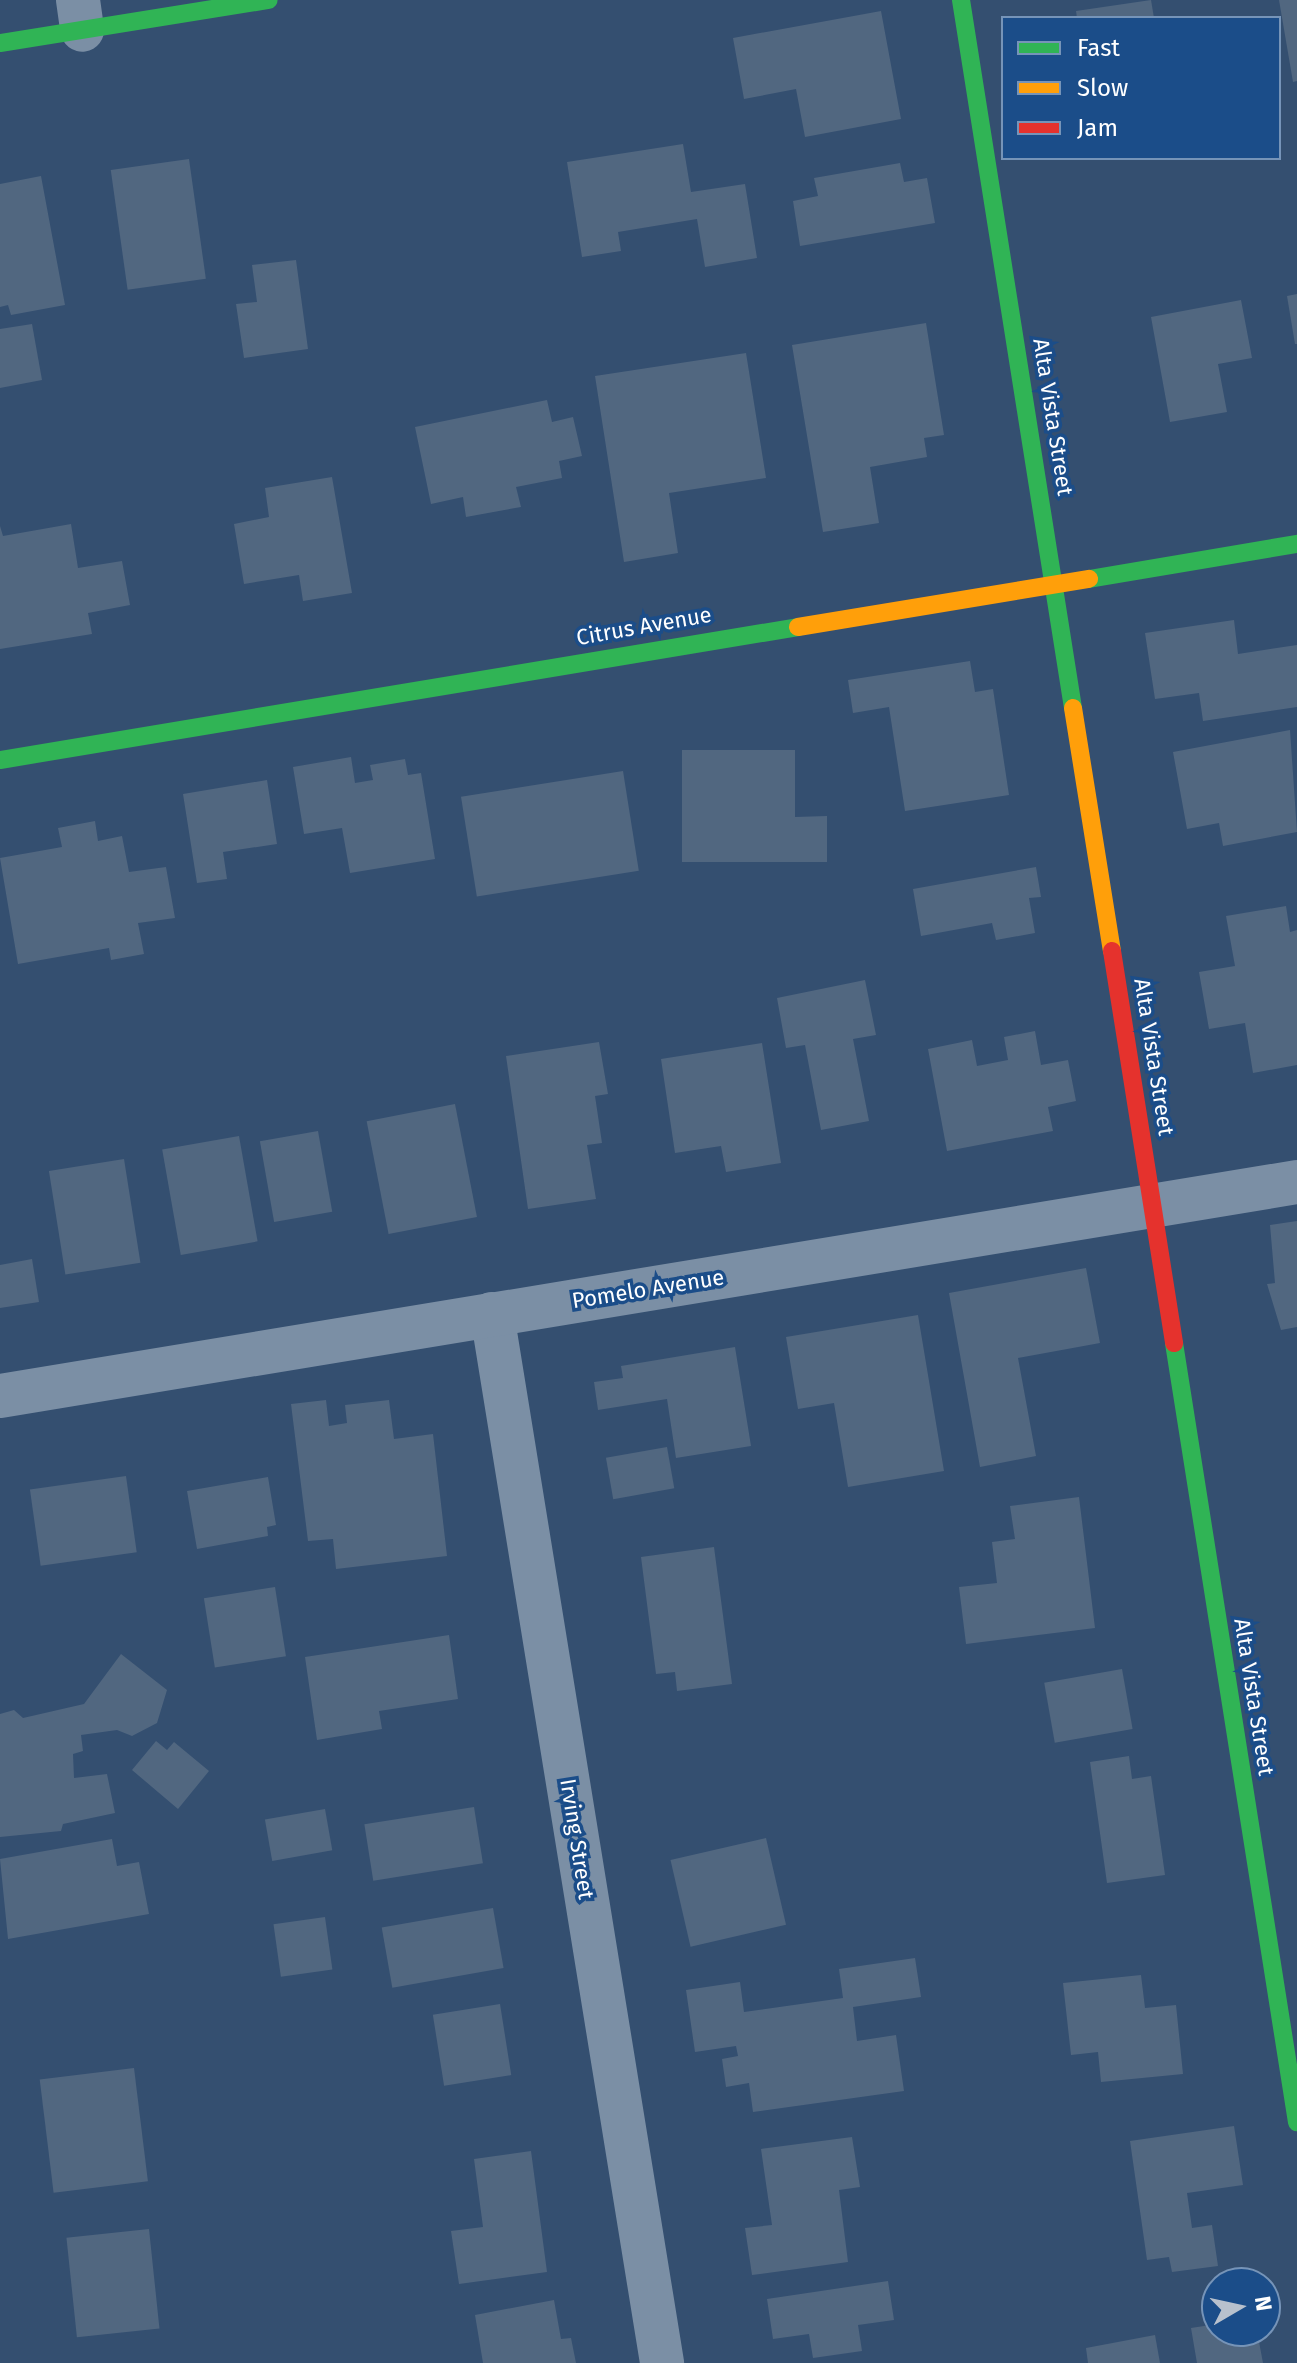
<!DOCTYPE html>
<html>
<head>
<meta charset="utf-8">
<style>
	body { margin:0 }
	#map { position:relative; width:1297px; height:2363px; overflow:hidden; background:#344f70; font-family:"Fira Sans",sans-serif }
	div>[style] { position:absolute }
	.building>* { inset:0; background:#516780; transform-origin:0 0 }
	.street>* { height:44px; margin:-22px; padding:0 22px; transform-origin:22px; border-radius:22px; background:#7b8fa5 }
	.fast>* { height:18px; margin:-9px; padding:0 9px; transform-origin:9px; border-radius:9px; background:#30b455 }
	.slow>* { height:18px; margin:-9px; padding:0 9px; transform-origin:9px; border-radius:9px; background:#ff9f0a }
	.jam>* { height:18px; margin:-9px; padding:0 9px; transform-origin:9px; border-radius:9px; background:#e5322d }
	span { translate:-50% -50%; white-space:nowrap; text-align:center; line-height:1.15; -webkit-text-stroke:7px #1b4d89; paint-order:stroke }
	.street-label { font-size:22px; color:#fff }
	.legend { position:absolute; left:1001px; top:16px; width:280px; height:144px; box-sizing:border-box; background:#1b4d89; border:2px solid #7694b8; margin:0; padding:10px 14px; list-style:none; font-size:24px; color:#fff }
	.legend li { display:flex; align-items:center; gap:16px; height:40px }
	.legend b { width:40px; border:2px solid #7694b8 }
	.north { position:absolute; left:1201px; top:2267px; width:80px; height:80px; box-sizing:border-box; background:#1b4d89; border:2px solid #7694b8; border-radius:50%; rotate:81deg; font-size:22px; font-weight:700; line-height:32px; text-align:center; color:#fff }
	.north::after { content:''; display:block; margin:auto; width:28px; height:36px; background:#b8c1cd; clip-path:polygon(50% 0,100% 100%,50% 72%,0 100%) }
</style>
</head>
<body>
<div id="map">
	<div class="building">
		<div style="clip-path:polygon(1151px 0,1154px 18px,1077px 18px,1076px 11px)"></div>
		<div style="clip-path:polygon(1279px 0,1297px 0,1297px 81px,1293px 82px)"></div>
		<div style="clip-path:polygon(881px 11px,901px 119px,805px 137px,796px 89px,744px 99px,733px 38px)"></div>
		<div style="clip-path:polygon(683px 144px,691px 192px,745px 184px,757px 258px,705px 267px,697px 219px,618px 232px,621px 251px,582px 257px,567px 162px)"></div>
		<div style="left:189px;top:159px;width:121px;height:79px;rotate:82deg"></div>
		<div style="clip-path:polygon(900px 163px,904px 182px,927px 178px,935px 223px,800px 246px,793px 201px,818px 196px,814px 178px)"></div>
		<div style="clip-path:polygon(41px 176px,65px 305px,11px 315px,8px 305px,0 307px,0 184px)"></div>
		<div style="clip-path:polygon(296px 260px,308px 349px,244px 358px,236px 304px,257px 302px,252px 265px)"></div>
		<div style="clip-path:polygon(1297px 294px,1297px 344px,1295px 344px,1287px 296px)"></div>
		<div style="clip-path:polygon(1241px 300px,1252px 358px,1218px 364px,1227px 412px,1170px 422px,1151px 317px)"></div>
		<div style="clip-path:polygon(926px 323px,944px 435px,924px 438px,927px 457px,870px 467px,879px 523px,823px 532px,792px 345px)"></div>
		<div style="clip-path:polygon(32px 324px,42px 380px,0 388px,0 329px)"></div>
		<div style="clip-path:polygon(746px 353px,766px 478px,669px 493px,678px 553px,624px 562px,595px 376px)"></div>
		<div style="clip-path:polygon(547px 400px,552px 422px,573px 417px,582px 456px,559px 461px,562px 478px,516px 487px,521px 507px,466px 517px,463px 497px,431px 504px,415px 427px)"></div>
		<div style="clip-path:polygon(332px 477px,352px 593px,303px 601px,299px 575px,244px 584px,234px 524px,269px 517px,265px 488px)"></div>
		<div style="clip-path:polygon(71px 524px,78px 568px,122px 561px,130px 605px,88px 613px,92px 634px,0 649px,0 526px,3px 536px)"></div>
		<div style="clip-path:polygon(1234px 620px,1238px 654px,1297px 645px,1297px 707px,1203px 721px,1199px 693px,1155px 699px,1145px 633px)"></div>
		<div style="clip-path:polygon(970px 661px,975px 692px,993px 689px,1009px 795px,905px 811px,889px 707px,853px 713px,848px 680px)"></div>
		<div style="clip-path:polygon(1290px 730px,1297px 832px,1223px 846px,1219px 823px,1187px 829px,1173px 752px)"></div>
		<div style="clip-path:polygon(682px 750px,795px 750px,795px 817px,827px 816px,827px 862px,682px 862px)"></div>
		<div style="clip-path:polygon(351px 757px,355px 783px,373px 780px,370px 765px,405px 759px,408px 775px,421px 773px,435px 859px,350px 873px,342px 828px,304px 834px,293px 767px)"></div>
		<div style="left:623px;top:771px;width:101px;height:164px;rotate:81deg"></div>
		<div style="clip-path:polygon(267px 780px,277px 844px,223px 852px,227px 879px,197px 883px,183px 794px)"></div>
		<div style="clip-path:polygon(95px 821px,98px 841px,122px 836px,129px 872px,166px 867px,175px 918px,138px 923px,144px 954px,111px 960px,109px 948px,18px 964px,0 858px,62px 847px,58px 828px)"></div>
		<div style="clip-path:polygon(1036px 867px,1041px 897px,1029px 898px,1035px 933px,996px 940px,992px 923px,921px 936px,913px 889px)"></div>
		<div style="clip-path:polygon(1286px 906px,1290px 932px,1297px 930px,1297px 1065px,1253px 1073px,1245px 1023px,1209px 1029px,1199px 972px,1235px 966px,1226px 916px)"></div>
		<div style="clip-path:polygon(865px 980px,876px 1035px,853px 1039px,869px 1121px,821px 1130px,805px 1045px,786px 1048px,777px 998px)"></div>
		<div style="clip-path:polygon(1035px 1031px,1041px 1065px,1068px 1060px,1076px 1101px,1048px 1107px,1053px 1131px,947px 1151px,928px 1049px,972px 1040px,977px 1066px,1008px 1060px,1004px 1037px)"></div>
		<div style="clip-path:polygon(599px 1042px,608px 1094px,595px 1096px,602px 1143px,587px 1145px,596px 1199px,528px 1209px,506px 1056px)"></div>
		<div style="clip-path:polygon(762px 1043px,781px 1163px,726px 1172px,721px 1146px,675px 1153px,661px 1059px)"></div>
		<div style="left:455px;top:1104px;width:115px;height:90px;rotate:79deg"></div>
		<div style="left:318px;top:1131px;width:82px;height:59px;rotate:80deg"></div>
		<div style="left:239px;top:1136px;width:107px;height:78px;rotate:80deg"></div>
		<div style="left:124px;top:1159px;width:105px;height:76px;rotate:81deg"></div>
		<div style="clip-path:polygon(1297px 1221px,1297px 1327px,1281px 1330px,1267px 1284px,1275px 1283px,1270px 1225px)"></div>
		<div style="clip-path:polygon(32px 1259px,39px 1302px,0 1308px,0 1265px)"></div>
		<div style="clip-path:polygon(1086px 1268px,1100px 1343px,1018px 1358px,1036px 1456px,980px 1467px,949px 1293px)"></div>
		<div style="clip-path:polygon(918px 1315px,944px 1471px,848px 1487px,834px 1403px,798px 1409px,786px 1337px)"></div>
		<div style="clip-path:polygon(735px 1347px,751px 1446px,676px 1458px,667px 1399px,598px 1410px,594px 1382px,623px 1378px,621px 1366px)"></div>
		<div style="clip-path:polygon(326px 1400px,329px 1426px,347px 1423px,345px 1405px,389px 1400px,394px 1439px,433px 1434px,447px 1556px,336px 1569px,333px 1539px,308px 1541px,291px 1404px)"></div>
		<div style="left:667px;top:1447px;width:42px;height:62px;rotate:80deg"></div>
		<div style="left:126px;top:1476px;width:77px;height:97px;rotate:82deg"></div>
		<div style="clip-path:polygon(268px 1477px,276px 1525px,267px 1527px,268px 1536px,197px 1549px,187px 1491px)"></div>
		<div style="clip-path:polygon(1079px 1497px,1095px 1628px,966px 1644px,959px 1587px,997px 1583px,992px 1542px,1015px 1539px,1010px 1506px)"></div>
		<div style="clip-path:polygon(714px 1547px,732px 1684px,677px 1691px,675px 1672px,656px 1674px,641px 1557px)"></div>
		<div style="left:275px;top:1587px;width:70px;height:72px;rotate:81deg"></div>
		<div style="clip-path:polygon(449px 1635px,458px 1699px,379px 1711px,382px 1729px,317px 1740px,305px 1657px)"></div>
		<div style="clip-path:polygon(121px 1654px,167px 1690px,157px 1723px,132px 1736px,117px 1730px,81px 1735px,83px 1751px,73px 1754px,74px 1778px,107px 1774px,115px 1813px,63px 1824px,61px 1831px,0 1837px,0 1714px,14px 1710px,23px 1718px,84px 1704px)"></div>
		<div style="left:1122px;top:1669px;width:61px;height:79px;rotate:80deg"></div>
		<div style="clip-path:polygon(156px 1741px,167px 1750px,174px 1742px,209px 1771px,178px 1809px,132px 1770px)"></div>
		<div style="clip-path:polygon(1129px 1756px,1132px 1779px,1151px 1776px,1165px 1875px,1107px 1883px,1090px 1762px)"></div>
		<div style="left:474px;top:1807px;width:57px;height:111px;rotate:81deg"></div>
		<div style="left:325px;top:1809px;width:42px;height:61px;rotate:80deg"></div>
		<div style="left:766px;top:1838px;width:89px;height:98px;rotate:77deg"></div>
		<div style="clip-path:polygon(112px 1839px,117px 1866px,139px 1862px,149px 1914px,8px 1939px,0 1859px)"></div>
		<div style="left:493px;top:1908px;width:61px;height:113px;rotate:80deg"></div>
		<div style="left:325px;top:1917px;width:53px;height:52px;rotate:82deg"></div>
		<div style="clip-path:polygon(915px 1958px,921px 1997px,853px 2007px,857px 2041px,896px 2035px,904px 2091px,753px 2112px,749px 2083px,726px 2087px,722px 2059px,738px 2056px,736px 2046px,695px 2052px,686px 1990px,740px 1982px,744px 2012px,843px 1998px,839px 1969px)"></div>
		<div style="clip-path:polygon(1141px 1975px,1145px 2008px,1176px 2005px,1183px 2074px,1101px 2082px,1098px 2052px,1071px 2055px,1063px 1983px)"></div>
		<div style="left:500px;top:2004px;width:72px;height:68px;rotate:81deg"></div>
		<div style="left:134px;top:2068px;width:114px;height:95px;rotate:83deg"></div>
		<div style="clip-path:polygon(1234px 2126px,1243px 2185px,1187px 2193px,1192px 2228px,1212px 2225px,1218px 2266px,1172px 2272px,1169px 2257px,1147px 2260px,1130px 2141px)"></div>
		<div style="clip-path:polygon(852px 2137px,860px 2187px,839px 2190px,848px 2262px,752px 2275px,745px 2228px,772px 2225px,761px 2149px)"></div>
		<div style="clip-path:polygon(531px 2151px,547px 2272px,459px 2284px,451px 2231px,483px 2227px,474px 2159px)"></div>
		<div style="left:149px;top:2229px;width:100px;height:83px;rotate:84deg"></div>
		<div style="clip-path:polygon(888px 2281px,894px 2320px,858px 2325px,862px 2351px,813px 2358px,809px 2334px,773px 2339px,767px 2299px)"></div>
		<div style="clip-path:polygon(554px 2300px,561px 2339px,571px 2338px,576px 2363px,483px 2363px,475px 2315px)"></div>
		<div style="clip-path:polygon(1217px 2324px,1217px 2331px,1257px 2331px,1263px 2363px,1197px 2363px,1191px 2328px)"></div>
		<div style="clip-path:polygon(1155px 2335px,1160px 2363px,1088px 2363px,1086px 2348px)"></div>
	</div>
	<div class="street">
		<div style="left:78px;top:0;width:30px;rotate:82deg"></div>
		<div style="left:492px;top:1314px;width:1063px;rotate:80.79deg"></div>
		<div style="left:0;top:1396px;width:1315px;rotate:-9.37deg"></div>
	</div>
	<div class="fast">
		<div style="left:961px;top:0;width:717px;rotate:81.01deg"></div>
		<div style="left:0;top:43px;width:272px;rotate:-9.1deg"></div>
		<div style="left:1089px;top:579px;width:211px;rotate:-9.6deg"></div>
		<div style="left:0;top:760px;width:809px;rotate:-9.46deg"></div>
		<div style="left:1174px;top:1343px;width:789px;rotate:81.03deg"></div>
	</div>
	<div class="slow">
		<div style="left:798px;top:627px;width:295px;rotate:-9.4deg"></div>
		<div style="left:1073px;top:708px;width:246px;rotate:80.9deg"></div>
	</div>
	<div class="jam">
		<div style="left:1112px;top:951px;width:397px;rotate:81deg"></div>
	</div>
	<div class="street-label">
		<span style="left:1053px;top:417px;rotate:81deg">Alta Vista Street</span>
		<span style="left:644px;top:626px;rotate:-10deg">Citrus Avenue</span>
		<span style="left:1154px;top:1057px;rotate:81deg">Alta Vista Street</span>
		<span style="left:648px;top:1289px;rotate:-9deg">Pomelo Avenue</span>
		<span style="left:1254px;top:1697px;rotate:81deg">Alta Vista Street</span>
		<span style="left:577px;top:1839px;rotate:81deg">Irving Street</span>
	</div>
	<ul class="legend">
	<li><b style="height:10px;background:#30b455"></b>Fast</li>
	<li><b style="height:10px;background:#ff9f0a"></b>Slow</li>
	<li><b style="height:10px;background:#e5322d"></b>Jam</li>
	</ul>
	<div class="north">N</div>
</div>
</body>
</html>
